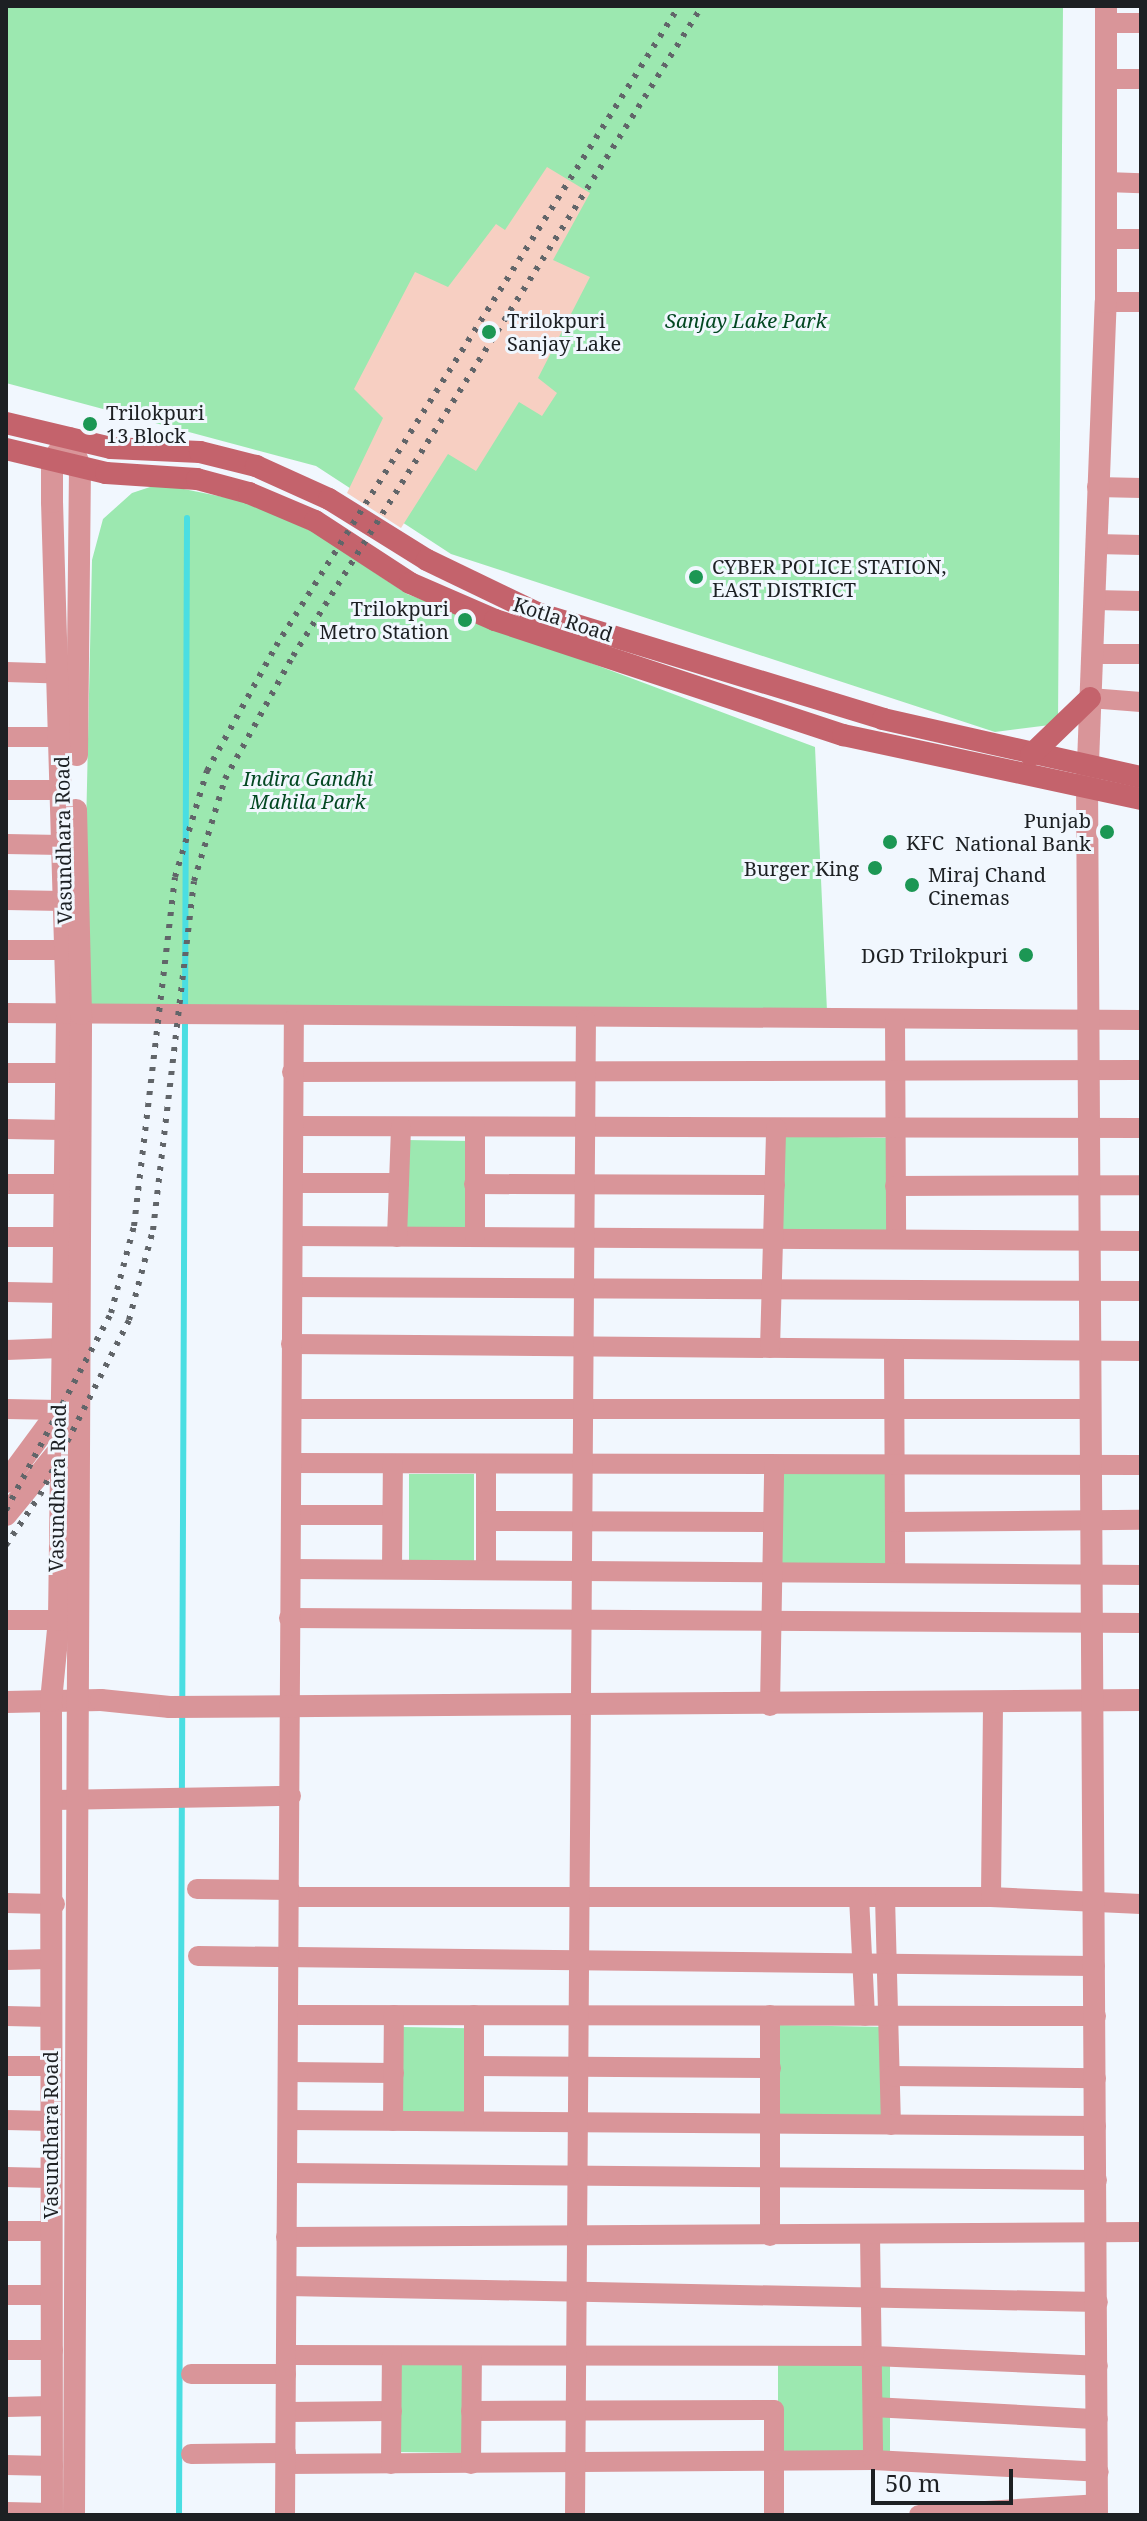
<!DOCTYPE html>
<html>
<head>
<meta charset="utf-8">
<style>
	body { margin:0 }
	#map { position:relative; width:1147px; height:2521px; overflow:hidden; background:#f1f7fe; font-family:"Noto Serif",serif }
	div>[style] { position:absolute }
	.green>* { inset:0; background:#9ce8b0; transform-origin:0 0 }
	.stream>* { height:6px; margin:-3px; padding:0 3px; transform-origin:3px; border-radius:3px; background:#4adee2 }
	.building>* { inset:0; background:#f7cfc2 }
	.minor>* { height:20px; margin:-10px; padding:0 10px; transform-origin:10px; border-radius:10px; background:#d99599 }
	.tertiary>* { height:22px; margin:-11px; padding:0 11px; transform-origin:11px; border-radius:11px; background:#d99599 }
	.secondary>* { height:22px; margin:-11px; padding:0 11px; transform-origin:11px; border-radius:11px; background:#c4636c }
	.rail>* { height:6px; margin-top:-3px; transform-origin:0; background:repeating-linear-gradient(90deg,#616569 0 4px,transparent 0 12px) }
	.dots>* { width:22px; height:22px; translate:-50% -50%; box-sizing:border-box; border:4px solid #f1f7fe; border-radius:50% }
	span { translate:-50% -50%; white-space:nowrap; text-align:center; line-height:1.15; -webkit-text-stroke:6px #f1f7fe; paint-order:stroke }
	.poi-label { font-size:20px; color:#1d2023 }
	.left { translate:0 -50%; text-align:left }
	.right { translate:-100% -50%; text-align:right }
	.park-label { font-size:20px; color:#034822; font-style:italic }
	.street-label { font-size:20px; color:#1d2023 }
	.frame { position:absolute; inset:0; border:8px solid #1d2023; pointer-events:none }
	.scale { position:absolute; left:871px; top:2469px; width:142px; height:36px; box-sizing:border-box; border:4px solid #1d2023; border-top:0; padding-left:10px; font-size:24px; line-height:28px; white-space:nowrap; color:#1d2023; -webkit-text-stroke:6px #f1f7fe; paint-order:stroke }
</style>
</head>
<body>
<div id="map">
	<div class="green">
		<div style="clip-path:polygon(6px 6px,1063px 6px,1058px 724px,995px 732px,451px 554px,316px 466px,6px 383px)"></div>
		<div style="clip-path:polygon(159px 484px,253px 503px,315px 533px,407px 594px,815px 747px,827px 1011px,82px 1010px,92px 560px,103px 519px,132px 493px)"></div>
		<div style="left:781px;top:1136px;width:111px;height:100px;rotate:1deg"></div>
		<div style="left:406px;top:1140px;width:64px;height:90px;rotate:1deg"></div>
		<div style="left:779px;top:1471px;width:111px;height:99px;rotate:1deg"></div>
		<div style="left:409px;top:1474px;width:65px;height:90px"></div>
		<div style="left:776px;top:2025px;width:111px;height:99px;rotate:1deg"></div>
		<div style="left:403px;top:2027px;width:65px;height:90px;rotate:1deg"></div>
		<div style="left:778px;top:2361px;width:112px;height:99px"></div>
		<div style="left:401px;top:2362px;width:65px;height:90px;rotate:1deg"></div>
	</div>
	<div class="stream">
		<div style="left:179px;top:2515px;width:1997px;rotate:-89.77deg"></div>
	</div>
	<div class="building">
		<div style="clip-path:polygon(547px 167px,590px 193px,553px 260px,590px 277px,538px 378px,557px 393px,542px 416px,519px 402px,476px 471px,448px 454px,401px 528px,347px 493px,383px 418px,354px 389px,415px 272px,448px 287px,496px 224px,505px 230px)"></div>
	</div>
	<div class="minor">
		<div style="left:1106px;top:23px;width:35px"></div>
		<div style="left:1106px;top:79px;width:35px"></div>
		<div style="left:1106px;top:182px;width:35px;rotate:2deg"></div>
		<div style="left:1106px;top:239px;width:35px"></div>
		<div style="left:1106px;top:302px;width:35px"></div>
		<div style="left:1097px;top:487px;width:44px;rotate:1.3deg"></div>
		<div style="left:1096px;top:544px;width:45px;rotate:1.3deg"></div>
		<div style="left:1094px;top:600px;width:47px;rotate:1.2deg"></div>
		<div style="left:1095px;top:654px;width:46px"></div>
		<div style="left:6px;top:672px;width:68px;rotate:1.7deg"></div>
		<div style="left:1090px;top:698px;width:51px;rotate:4.5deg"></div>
		<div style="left:6px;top:737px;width:56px"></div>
		<div style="left:6px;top:790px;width:56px"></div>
		<div style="left:6px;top:844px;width:55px;rotate:1deg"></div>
		<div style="left:6px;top:900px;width:57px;rotate:1deg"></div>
		<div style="left:6px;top:950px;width:58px"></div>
		<div style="left:6px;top:1013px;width:1135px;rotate:0.35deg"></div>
		<div style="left:895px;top:1021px;width:218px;rotate:89.7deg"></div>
		<div style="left:292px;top:1072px;width:849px;rotate:-0.13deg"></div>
		<div style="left:6px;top:1073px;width:58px"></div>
		<div style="left:294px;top:1126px;width:847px;rotate:0.14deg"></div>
		<div style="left:6px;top:1129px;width:58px;rotate:1deg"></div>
		<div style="left:293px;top:1183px;width:106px"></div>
		<div style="left:6px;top:1184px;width:59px"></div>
		<div style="left:474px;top:1184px;width:301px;rotate:0.2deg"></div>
		<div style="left:895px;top:1186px;width:246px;rotate:-0.2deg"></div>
		<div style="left:293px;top:1236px;width:848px;rotate:0.34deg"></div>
		<div style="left:6px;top:1237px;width:57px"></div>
		<div style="left:397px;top:1237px;width:110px;rotate:-87.9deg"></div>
		<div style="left:475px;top:1237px;width:110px;rotate:-90deg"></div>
		<div style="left:293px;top:1287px;width:848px;rotate:0.27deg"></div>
		<div style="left:6px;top:1292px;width:57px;rotate:1deg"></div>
		<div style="left:291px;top:1344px;width:850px;rotate:0.47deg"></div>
		<div style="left:770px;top:1348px;width:220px;rotate:-88.4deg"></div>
		<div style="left:894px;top:1349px;width:223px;rotate:89.7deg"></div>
		<div style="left:6px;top:1350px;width:55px;rotate:-2.1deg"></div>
		<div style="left:6px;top:1409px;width:53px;rotate:1.1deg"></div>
		<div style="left:292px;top:1409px;width:799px"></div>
		<div style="left:292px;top:1463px;width:849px;rotate:0.13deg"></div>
		<div style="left:486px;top:1464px;width:106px;rotate:90deg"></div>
		<div style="left:291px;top:1515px;width:101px"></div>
		<div style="left:487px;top:1521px;width:286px;rotate:0.2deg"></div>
		<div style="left:895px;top:1522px;width:246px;rotate:-0.5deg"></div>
		<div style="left:291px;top:1569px;width:850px;rotate:0.4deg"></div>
		<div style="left:392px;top:1569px;width:105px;rotate:-89.5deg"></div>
		<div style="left:289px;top:1618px;width:852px;rotate:0.34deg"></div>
		<div style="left:6px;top:1620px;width:53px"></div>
		<div style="left:770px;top:1706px;width:240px;rotate:-89deg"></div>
		<div style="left:54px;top:1800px;width:237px;rotate:-1deg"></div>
		<div style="left:197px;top:1889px;width:93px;rotate:0.6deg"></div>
		<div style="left:290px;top:1897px;width:701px"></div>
		<div style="left:991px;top:1897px;width:150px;rotate:2.7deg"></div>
		<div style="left:859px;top:1897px;width:119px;rotate:87.1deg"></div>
		<div style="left:885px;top:1897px;width:228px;rotate:88.5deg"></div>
		<div style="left:991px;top:1897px;width:191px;rotate:-89.4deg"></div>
		<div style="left:6px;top:1903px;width:49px;rotate:1.2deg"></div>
		<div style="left:198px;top:1956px;width:897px;rotate:0.64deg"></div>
		<div style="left:6px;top:1960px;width:45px;rotate:-1.3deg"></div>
		<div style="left:289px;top:2015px;width:807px;rotate:0.07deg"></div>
		<div style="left:6px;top:2016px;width:45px;rotate:1.3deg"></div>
		<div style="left:6px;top:2066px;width:43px"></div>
		<div style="left:475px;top:2066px;width:296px;rotate:0.4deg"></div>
		<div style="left:288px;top:2072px;width:106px;rotate:0.5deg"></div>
		<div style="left:891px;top:2076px;width:205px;rotate:0.6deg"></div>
		<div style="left:6px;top:2120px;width:45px;rotate:1.3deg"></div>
		<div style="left:288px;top:2120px;width:808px;rotate:0.43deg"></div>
		<div style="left:393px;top:2121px;width:106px;rotate:-89.5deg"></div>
		<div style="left:474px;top:2121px;width:106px;rotate:-90deg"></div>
		<div style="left:288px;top:2173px;width:809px;rotate:0.5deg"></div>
		<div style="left:6px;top:2177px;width:43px;rotate:1.3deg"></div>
		<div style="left:6px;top:2231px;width:44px"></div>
		<div style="left:870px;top:2234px;width:226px;rotate:89.2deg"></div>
		<div style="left:770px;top:2236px;width:221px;rotate:-90deg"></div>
		<div style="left:286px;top:2237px;width:855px;rotate:-0.34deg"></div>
		<div style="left:288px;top:2286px;width:810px;rotate:1.13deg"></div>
		<div style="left:6px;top:2295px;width:45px"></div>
		<div style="left:6px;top:2350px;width:47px"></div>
		<div style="left:287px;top:2355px;width:586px;rotate:0.1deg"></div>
		<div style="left:873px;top:2356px;width:225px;rotate:2.5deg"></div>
		<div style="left:191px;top:2374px;width:95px"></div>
		<div style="left:6px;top:2407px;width:46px;rotate:-1.2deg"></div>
		<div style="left:873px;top:2407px;width:225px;rotate:3.1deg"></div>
		<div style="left:471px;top:2411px;width:303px;rotate:-0.2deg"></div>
		<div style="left:774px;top:2410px;width:105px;rotate:90deg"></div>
		<div style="left:286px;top:2412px;width:106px;rotate:-0.5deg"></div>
		<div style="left:191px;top:2454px;width:95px;rotate:-0.6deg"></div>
		<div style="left:286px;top:2464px;width:587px;rotate:-0.39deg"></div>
		<div style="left:873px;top:2460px;width:226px;rotate:3deg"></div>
		<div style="left:391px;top:2464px;width:108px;rotate:-89.5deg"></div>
		<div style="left:471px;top:2464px;width:107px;rotate:-89.5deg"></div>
		<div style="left:6px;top:2465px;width:47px;rotate:1.2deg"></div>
		<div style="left:6px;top:2512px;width:46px;rotate:1.2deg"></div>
		<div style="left:285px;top:2515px;width:1496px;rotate:-89.66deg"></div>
		<div style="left:575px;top:2515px;width:1495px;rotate:-89.58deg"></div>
		<div style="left:919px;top:2515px;width:178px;rotate:-3.5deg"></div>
	</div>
	<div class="tertiary">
		<div style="left:74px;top:451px;width:17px;rotate:69deg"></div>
		<div style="left:80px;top:467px;width:288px;rotate:90.6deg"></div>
		<div style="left:6px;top:1482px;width:89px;rotate:-53.6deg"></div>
		<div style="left:6px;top:1515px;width:85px;rotate:-50.7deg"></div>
		<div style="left:6px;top:1702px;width:95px;rotate:-1.2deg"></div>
		<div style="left:101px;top:1700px;width:69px;rotate:5.8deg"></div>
		<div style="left:170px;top:1707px;width:971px;rotate:-0.41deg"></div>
		<div style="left:52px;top:2515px;width:814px;rotate:-90.07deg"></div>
		<div style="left:51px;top:1701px;width:81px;rotate:-84.4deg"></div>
		<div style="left:59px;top:1620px;width:607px;rotate:-89.24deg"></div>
		<div style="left:67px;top:1013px;width:511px;rotate:-91.68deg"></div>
		<div style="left:52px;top:502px;width:42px;rotate:-90deg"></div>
		<div style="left:52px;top:460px;width:28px;rotate:-52deg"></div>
		<div style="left:74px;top:2515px;width:1501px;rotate:-89.73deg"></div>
		<div style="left:81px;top:1014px;width:204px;rotate:-91.4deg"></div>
		<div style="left:1097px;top:2515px;width:1726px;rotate:-90.33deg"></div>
		<div style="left:1087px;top:789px;width:487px;rotate:-87.8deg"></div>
		<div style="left:1106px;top:302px;width:296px;rotate:-90deg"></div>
	</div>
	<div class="secondary">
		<div style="left:6px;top:423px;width:108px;rotate:13.4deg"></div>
		<div style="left:111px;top:448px;width:89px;rotate:2.6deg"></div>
		<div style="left:200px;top:452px;width:58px;rotate:14deg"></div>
		<div style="left:256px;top:466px;width:80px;rotate:24.3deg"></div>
		<div style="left:329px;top:499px;width:115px;rotate:31.9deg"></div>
		<div style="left:427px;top:560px;width:122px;rotate:25.7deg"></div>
		<div style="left:537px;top:613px;width:362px;rotate:17deg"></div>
		<div style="left:883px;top:719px;width:264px;rotate:12.7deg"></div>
		<div style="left:6px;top:449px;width:103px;rotate:13.5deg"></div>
		<div style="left:106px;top:473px;width:91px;rotate:3.8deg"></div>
		<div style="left:197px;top:479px;width:54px;rotate:15.1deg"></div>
		<div style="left:249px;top:493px;width:72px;rotate:23deg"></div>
		<div style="left:315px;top:521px;width:113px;rotate:33.1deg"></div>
		<div style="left:410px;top:583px;width:93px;rotate:23.5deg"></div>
		<div style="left:495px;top:620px;width:367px;rotate:18.3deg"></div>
		<div style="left:843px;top:735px;width:305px;rotate:12.1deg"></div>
		<div style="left:1031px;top:755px;width:82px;rotate:-44deg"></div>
	</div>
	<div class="rail">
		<div style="left:6px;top:1510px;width:223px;rotate:-61.9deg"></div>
		<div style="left:111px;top:1313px;width:90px;rotate:-75.2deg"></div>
		<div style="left:134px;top:1226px;width:351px;rotate:-83.3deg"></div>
		<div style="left:175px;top:877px;width:111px;rotate:-73.2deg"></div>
		<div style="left:207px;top:771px;width:143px;rotate:-61.1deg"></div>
		<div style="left:276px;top:646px;width:756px;rotate:-57.8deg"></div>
		<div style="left:6px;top:1545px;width:60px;rotate:-55.8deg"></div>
		<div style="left:40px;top:1495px;width:196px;rotate:-63deg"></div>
		<div style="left:129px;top:1320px;width:93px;rotate:-75.1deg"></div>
		<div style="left:153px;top:1230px;width:351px;rotate:-83.3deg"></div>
		<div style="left:194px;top:881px;width:107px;rotate:-73.1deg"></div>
		<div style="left:225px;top:779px;width:141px;rotate:-61.1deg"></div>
		<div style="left:293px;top:656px;width:768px;rotate:-57.82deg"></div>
	</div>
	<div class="dots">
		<div style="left:489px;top:332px;background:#1c9754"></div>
		<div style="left:90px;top:424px;background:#1c9754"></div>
		<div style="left:696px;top:577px;background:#1c9754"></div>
		<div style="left:465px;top:620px;background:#1c9754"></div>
		<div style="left:1107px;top:832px;background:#1c9754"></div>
		<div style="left:890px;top:842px;background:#1c9754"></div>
		<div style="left:875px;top:868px;background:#1c9754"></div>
		<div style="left:912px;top:885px;background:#1c9754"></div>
		<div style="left:1026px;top:955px;background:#1c9754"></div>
	</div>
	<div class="poi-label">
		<span class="left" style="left:507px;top:332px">Trilokpuri<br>Sanjay Lake</span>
		<span class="left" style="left:106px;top:424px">Trilokpuri<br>13 Block</span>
		<span class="left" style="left:712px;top:578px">CYBER POLICE STATION,<br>EAST DISTRICT</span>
		<span class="right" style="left:449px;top:620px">Trilokpuri<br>Metro Station</span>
		<span class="right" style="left:1091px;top:832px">Punjab<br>National Bank</span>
		<span class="left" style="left:906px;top:842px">KFC</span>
		<span class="right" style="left:859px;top:868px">Burger King</span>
		<span class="left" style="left:928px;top:886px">Miraj Chand<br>Cinemas</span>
		<span class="right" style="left:1008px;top:955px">DGD Trilokpuri</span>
	</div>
	<div class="park-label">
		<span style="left:746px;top:320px">Sanjay Lake Park</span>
		<span style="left:308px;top:790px">Indira Gandhi<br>Mahila Park</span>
	</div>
	<div class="street-label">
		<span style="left:563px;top:619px;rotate:18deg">Kotla Road</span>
		<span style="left:63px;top:840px;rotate:-91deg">Vasundhara Road</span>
		<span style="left:57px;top:1488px;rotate:-89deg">Vasundhara Road</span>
		<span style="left:50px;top:2135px;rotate:-90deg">Vasundhara Road</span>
	</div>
	<div class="frame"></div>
	<div class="scale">50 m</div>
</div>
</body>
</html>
